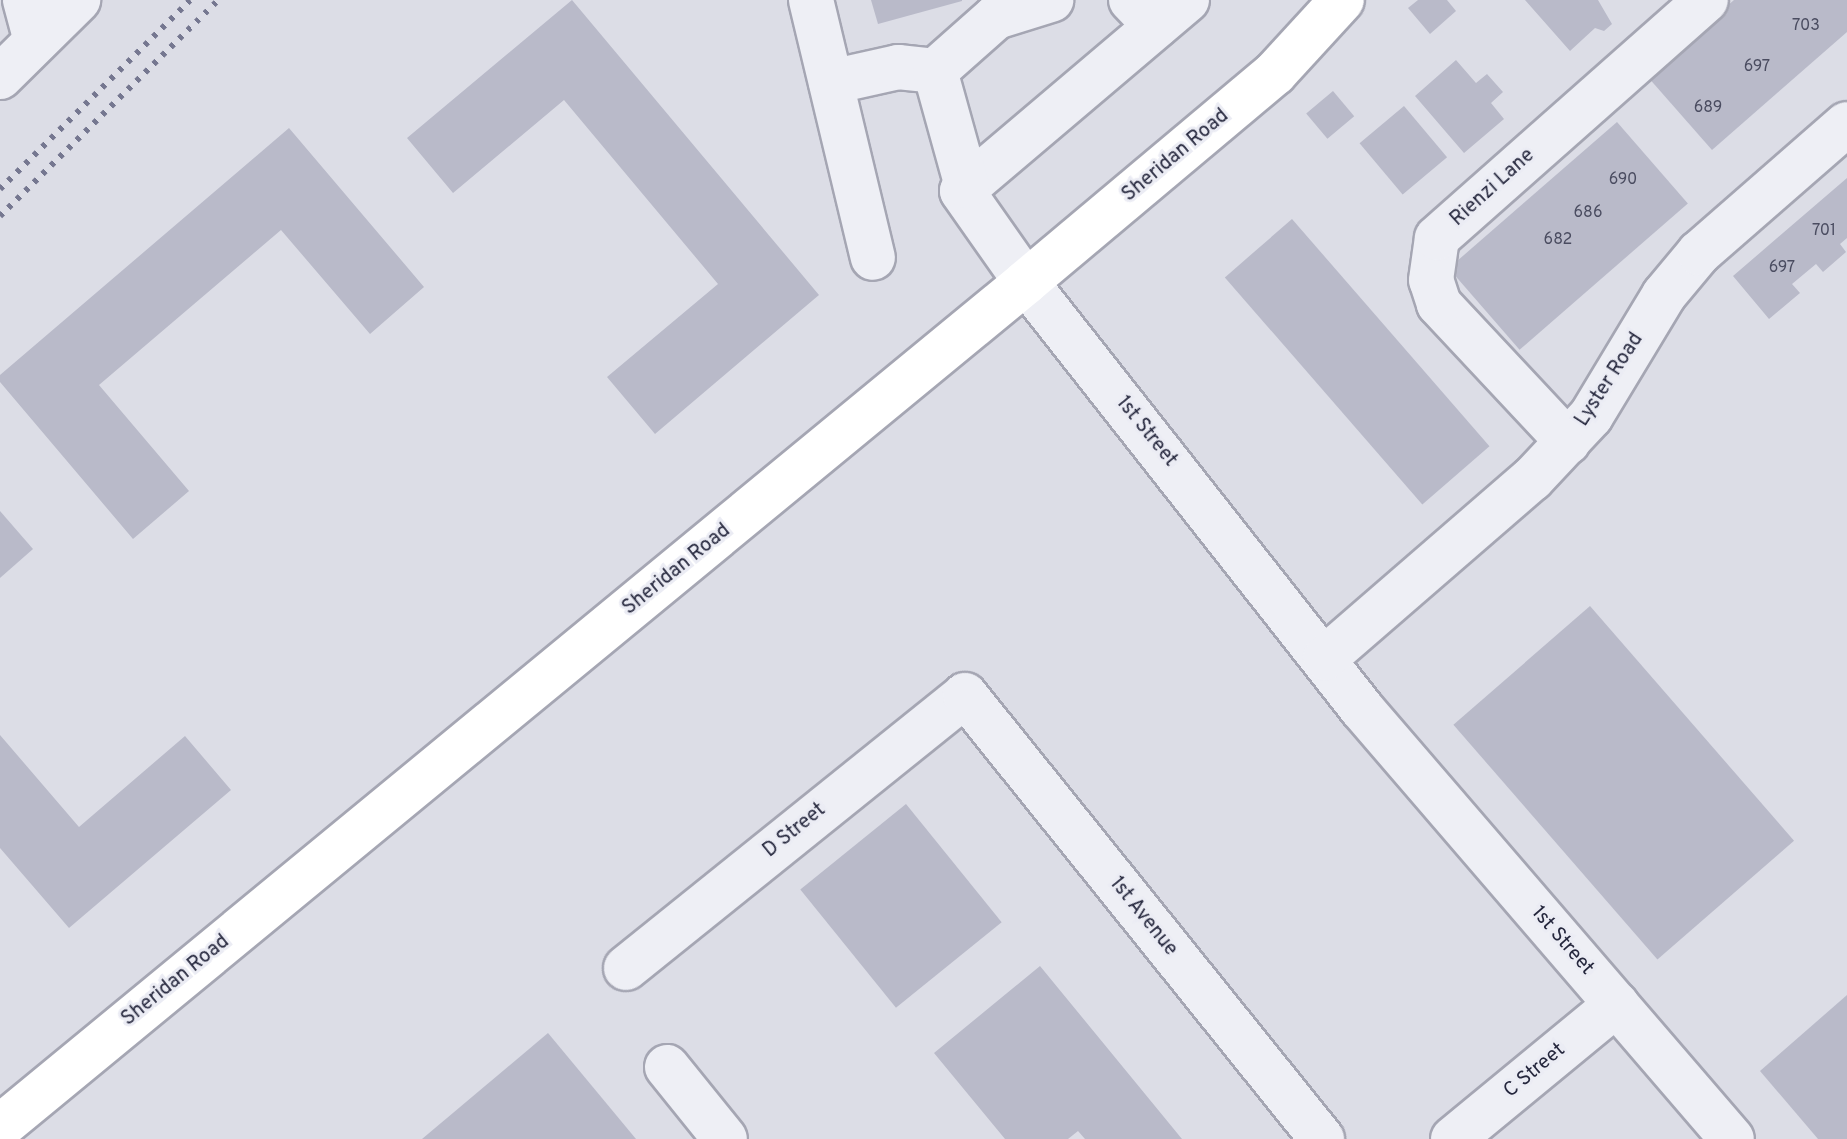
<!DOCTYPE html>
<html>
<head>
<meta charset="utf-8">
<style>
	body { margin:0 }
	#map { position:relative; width:1847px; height:1139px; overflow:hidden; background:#dcdde6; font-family:Overpass,sans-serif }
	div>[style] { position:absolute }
	.building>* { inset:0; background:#b9bac9; transform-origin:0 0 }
	.roads { filter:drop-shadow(2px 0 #a5a6b3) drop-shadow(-2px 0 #a5a6b3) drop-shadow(0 2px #a5a6b3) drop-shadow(0 -2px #a5a6b3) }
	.minor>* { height:44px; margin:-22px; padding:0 22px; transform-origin:22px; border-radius:22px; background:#eeeff5 }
	.major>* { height:44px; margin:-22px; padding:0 22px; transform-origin:22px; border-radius:22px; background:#fff }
	.rail>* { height:6px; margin-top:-3px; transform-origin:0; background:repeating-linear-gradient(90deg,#757790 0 4px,transparent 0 12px) }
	span { translate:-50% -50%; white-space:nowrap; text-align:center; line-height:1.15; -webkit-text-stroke:6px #ebecf4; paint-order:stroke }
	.number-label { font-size:16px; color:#4a4c60 }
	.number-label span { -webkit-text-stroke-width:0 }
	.street-label { font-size:20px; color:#25273d }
</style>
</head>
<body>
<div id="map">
	<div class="building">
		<div style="clip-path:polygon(572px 0,819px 295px,655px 434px,607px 377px,718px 284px,564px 100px,453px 193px,407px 138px)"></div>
		<div style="clip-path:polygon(871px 0,962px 0,962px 1px,878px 24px)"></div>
		<div style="clip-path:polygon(1418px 0,1447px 0,1456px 11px,1430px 34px,1408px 8px)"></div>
		<div style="clip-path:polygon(1525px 0,1598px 0,1612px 24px,1604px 31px,1595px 28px,1570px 51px)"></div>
		<div style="clip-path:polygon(1734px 0,1847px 0,1847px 32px,1712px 150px,1647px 76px)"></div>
		<div style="clip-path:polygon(1456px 60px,1476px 83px,1487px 74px,1503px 92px,1491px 103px,1504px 119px,1464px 153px,1415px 96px)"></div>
		<div style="left:1333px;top:91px;width:33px;height:35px;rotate:50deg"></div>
		<div style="left:1404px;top:106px;width:67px;height:58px;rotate:50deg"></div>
		<div style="left:1617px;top:122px;width:108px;height:223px;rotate:49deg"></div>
		<div style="clip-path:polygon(289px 128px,424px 287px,370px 334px,281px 230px,99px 385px,189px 491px,133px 539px,0 382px,0 375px)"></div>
		<div style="clip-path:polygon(1847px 178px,1847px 238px,1840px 244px,1846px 252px,1823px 272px,1816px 264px,1792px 284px,1800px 293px,1769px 319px,1733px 276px)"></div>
		<div style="left:1292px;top:219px;width:301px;height:89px;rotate:49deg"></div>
		<div style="clip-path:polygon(0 511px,33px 549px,0 578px)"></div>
		<div style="left:1590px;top:606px;width:311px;height:181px;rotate:49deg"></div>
		<div style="clip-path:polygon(0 735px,79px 827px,185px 736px,231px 790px,69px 928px,0 848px)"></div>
		<div style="left:906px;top:804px;width:152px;height:136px;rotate:51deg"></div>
		<div style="clip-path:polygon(1040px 966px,1182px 1139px,1085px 1139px,1078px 1131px,1068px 1139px,1005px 1139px,934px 1053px)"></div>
		<div style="clip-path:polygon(1847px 995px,1847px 1139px,1818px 1139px,1760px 1071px)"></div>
		<div style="clip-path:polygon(548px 1033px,636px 1139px,422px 1139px)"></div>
	</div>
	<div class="roads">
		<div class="minor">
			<div style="left:25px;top:0;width:42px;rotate:75deg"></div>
			<div style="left:811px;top:0;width:265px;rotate:76.5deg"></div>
			<div style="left:1131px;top:0;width:36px;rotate:46deg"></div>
			<div style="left:1187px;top:0;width:295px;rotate:139.7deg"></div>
			<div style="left:962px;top:191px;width:111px;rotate:54.9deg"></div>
			<div style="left:1026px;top:282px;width:543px;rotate:51.8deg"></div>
			<div style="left:1362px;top:709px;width:567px;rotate:49.29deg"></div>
			<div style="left:0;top:77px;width:110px;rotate:-44.6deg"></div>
			<div style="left:831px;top:82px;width:69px;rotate:-12.6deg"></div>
			<div style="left:898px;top:67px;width:37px;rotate:6deg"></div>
			<div style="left:967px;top:186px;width:119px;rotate:-105.5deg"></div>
			<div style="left:935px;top:71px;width:81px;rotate:-41.5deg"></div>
			<div style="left:996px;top:17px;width:58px;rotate:-17.2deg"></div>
			<div style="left:1568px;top:442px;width:189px;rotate:-133.1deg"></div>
			<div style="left:1439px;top:304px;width:25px;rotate:-108deg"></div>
			<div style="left:1431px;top:280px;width:42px;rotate:-81.9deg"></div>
			<div style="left:1437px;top:238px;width:359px;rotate:-41.5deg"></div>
			<div style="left:1325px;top:658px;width:274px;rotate:-40.9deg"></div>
			<div style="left:1532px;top:479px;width:86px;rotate:-46.9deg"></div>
			<div style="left:1591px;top:416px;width:141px;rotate:-58.9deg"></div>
			<div style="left:1664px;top:295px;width:55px;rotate:-50.2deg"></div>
			<div style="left:1699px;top:253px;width:196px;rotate:-41.1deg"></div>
			<div style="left:626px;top:968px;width:435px;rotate:-38.8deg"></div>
			<div style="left:965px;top:695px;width:570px;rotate:51.2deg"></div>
			<div style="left:667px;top:1067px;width:92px;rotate:51.1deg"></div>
			<div style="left:1453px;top:1139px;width:212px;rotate:-39.5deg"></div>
		</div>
		<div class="major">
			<div style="left:0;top:1127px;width:1329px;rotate:-39.47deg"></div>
			<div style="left:1026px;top:282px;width:325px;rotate:-40deg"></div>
			<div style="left:1275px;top:73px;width:99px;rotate:-47.5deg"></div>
		</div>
	</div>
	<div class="rail">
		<div style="left:0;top:189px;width:268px;rotate:-44.8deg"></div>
		<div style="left:0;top:216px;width:307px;rotate:-44.7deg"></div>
	</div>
	<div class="number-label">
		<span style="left:1806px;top:26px">703</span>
		<span style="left:1757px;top:67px">697</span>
		<span style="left:1708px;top:108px">689</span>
		<span style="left:1623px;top:180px">690</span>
		<span style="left:1588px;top:213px">686</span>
		<span style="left:1824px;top:231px">701</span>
		<span style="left:1558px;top:240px">682</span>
		<span style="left:1782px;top:268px">697</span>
	</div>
	<div class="street-label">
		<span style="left:1176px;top:156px;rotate:-40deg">Sheridan Road</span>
		<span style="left:1493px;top:188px;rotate:-42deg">Rienzi Lane</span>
		<span style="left:1610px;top:380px;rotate:-57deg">Lyster Road</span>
		<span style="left:1146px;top:432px;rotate:51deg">1st Street</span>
		<span style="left:677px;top:570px;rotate:-39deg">Sheridan Road</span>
		<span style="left:795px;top:831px;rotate:-39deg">D Street</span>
		<span style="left:1143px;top:917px;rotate:51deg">1st Avenue</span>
		<span style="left:1562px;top:941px;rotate:49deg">1st Street</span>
		<span style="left:176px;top:981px;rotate:-39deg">Sheridan Road</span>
		<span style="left:1535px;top:1071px;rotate:-40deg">C Street</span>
	</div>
</div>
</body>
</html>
